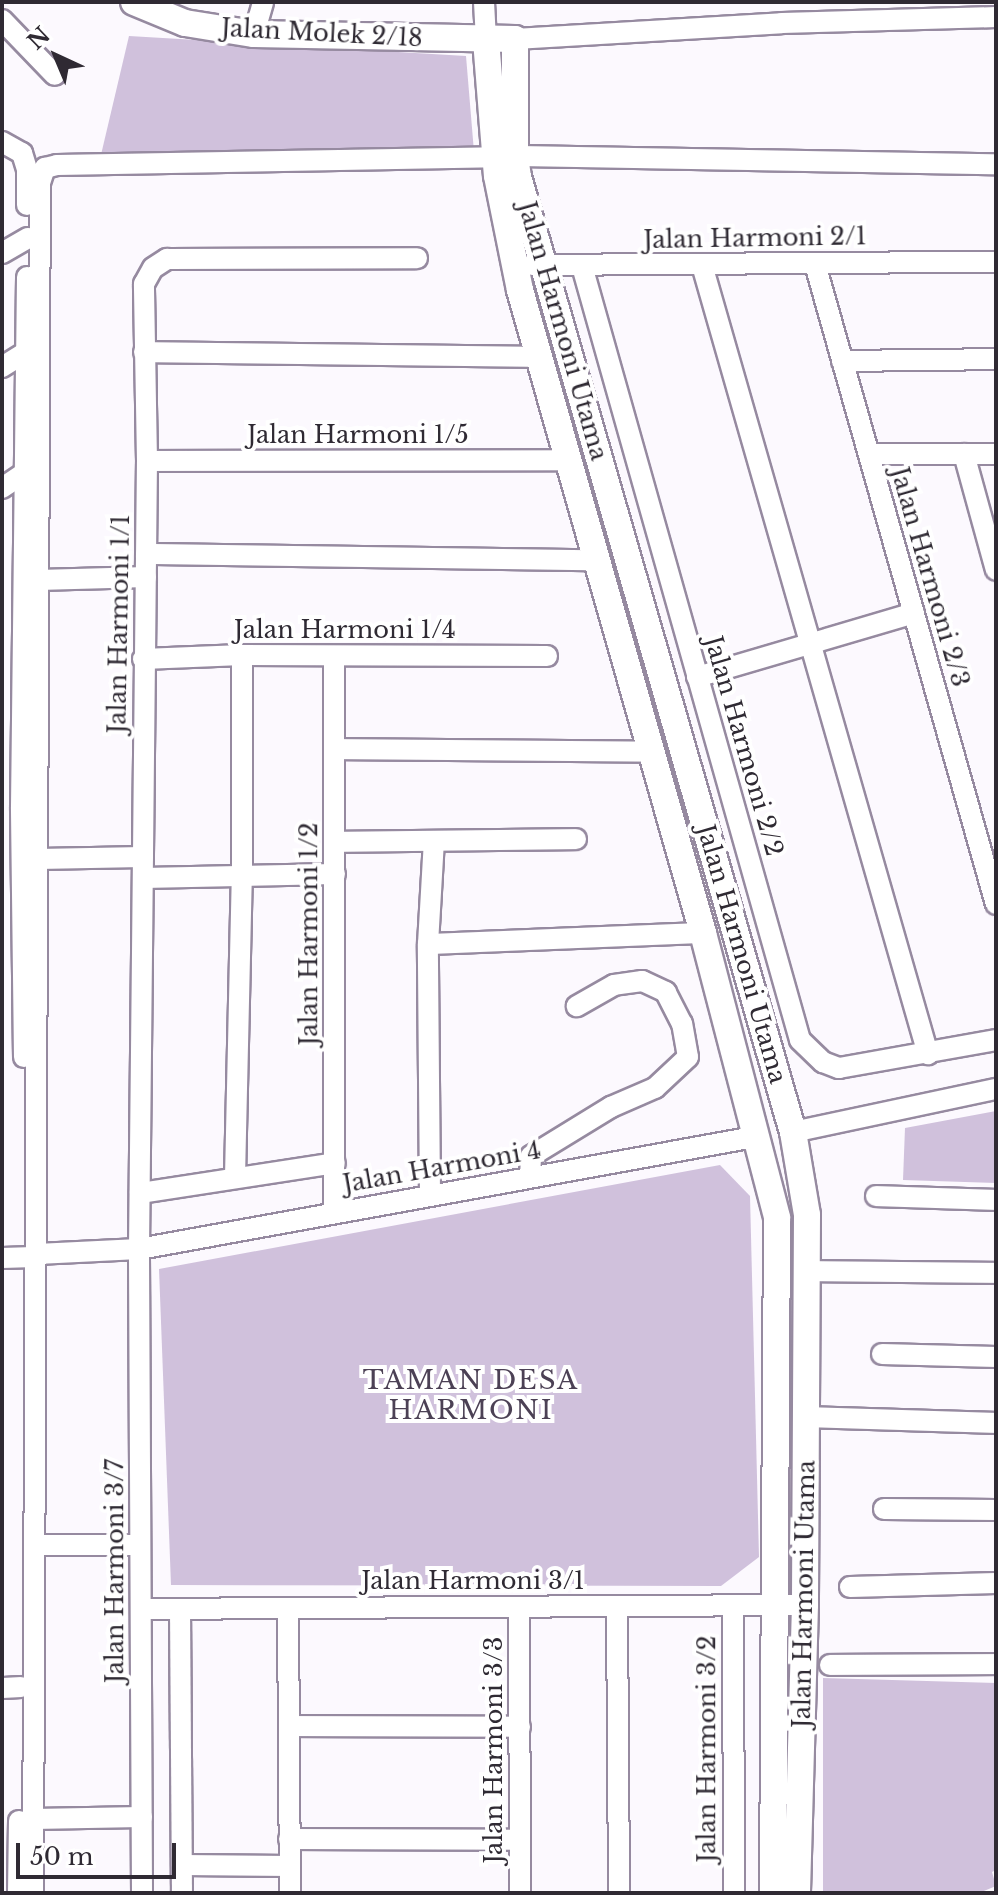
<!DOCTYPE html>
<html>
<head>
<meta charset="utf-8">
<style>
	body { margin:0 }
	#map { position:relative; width:998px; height:1895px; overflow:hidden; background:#fcf9fe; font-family:"Libre Baskerville",serif }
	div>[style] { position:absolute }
	.green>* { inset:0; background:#d0c1dc }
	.roads { filter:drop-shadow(2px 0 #968aa0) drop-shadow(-2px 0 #968aa0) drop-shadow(0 2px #968aa0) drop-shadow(0 -2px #968aa0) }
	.minor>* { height:20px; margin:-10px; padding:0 10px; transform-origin:10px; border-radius:10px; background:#fff }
	.major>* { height:26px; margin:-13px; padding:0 13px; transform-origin:13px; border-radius:13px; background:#fff }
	span { translate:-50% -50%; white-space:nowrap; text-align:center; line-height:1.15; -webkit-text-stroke:8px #fff; paint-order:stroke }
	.street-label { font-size:24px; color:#2f2a33 }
	.neighbourhood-label { font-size:26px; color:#4c4155; letter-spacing:2px }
	.frame { position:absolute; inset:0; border:4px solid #2f2a33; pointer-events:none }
	.north { position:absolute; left:16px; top:16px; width:80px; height:80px; -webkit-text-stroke:6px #fff; paint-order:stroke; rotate:316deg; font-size:22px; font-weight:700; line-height:32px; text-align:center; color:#2f2a33 }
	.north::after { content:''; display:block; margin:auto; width:28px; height:36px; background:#2f2a33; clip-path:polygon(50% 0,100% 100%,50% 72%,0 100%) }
	.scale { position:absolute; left:16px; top:1843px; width:160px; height:36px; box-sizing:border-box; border:4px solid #2f2a33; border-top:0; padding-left:10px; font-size:24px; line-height:28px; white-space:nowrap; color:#2f2a33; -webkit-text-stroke:6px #fff; paint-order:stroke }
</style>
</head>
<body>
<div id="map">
	<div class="green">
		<div style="clip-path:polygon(129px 36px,466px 56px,474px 152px,100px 159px)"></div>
		<div style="clip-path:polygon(996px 1111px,996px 1183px,903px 1180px,905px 1128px)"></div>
		<div style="clip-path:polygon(720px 1165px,750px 1196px,759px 1557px,721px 1586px,171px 1585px,159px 1269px)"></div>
		<div style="clip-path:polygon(823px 1678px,996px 1683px,996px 1870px,992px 1872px,996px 1886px,979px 1893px,823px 1893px)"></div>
	</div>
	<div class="roads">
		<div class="minor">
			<div style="left:484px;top:2px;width:38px;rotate:87deg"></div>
			<div style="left:2px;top:20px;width:76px;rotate:46.1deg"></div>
			<div style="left:254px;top:34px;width:33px;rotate:-74deg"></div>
			<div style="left:515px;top:39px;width:267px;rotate:-3.4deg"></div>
			<div style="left:782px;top:23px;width:214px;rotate:-1.6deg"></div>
			<div style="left:2px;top:142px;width:23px;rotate:29deg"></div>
			<div style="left:22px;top:153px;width:17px;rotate:73deg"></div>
			<div style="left:27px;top:169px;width:36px;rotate:90deg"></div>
			<div style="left:515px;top:156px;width:481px;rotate:1deg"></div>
			<div style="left:2px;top:253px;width:30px;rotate:-30deg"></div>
			<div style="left:815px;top:264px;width:665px;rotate:74.21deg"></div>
			<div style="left:532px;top:265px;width:464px;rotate:-0.4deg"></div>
			<div style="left:702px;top:265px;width:821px;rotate:74.02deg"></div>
			<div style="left:582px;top:266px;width:804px;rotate:74.27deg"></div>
			<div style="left:800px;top:1040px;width:32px;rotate:44deg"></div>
			<div style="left:823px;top:1062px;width:17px;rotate:21deg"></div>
			<div style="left:839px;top:1068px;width:159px;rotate:-10.1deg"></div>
			<div style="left:144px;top:352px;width:394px;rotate:0.7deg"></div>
			<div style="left:842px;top:361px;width:154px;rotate:-0.7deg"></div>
			<div style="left:2px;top:367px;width:26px;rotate:-32deg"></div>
			<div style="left:869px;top:454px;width:127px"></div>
			<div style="left:964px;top:454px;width:120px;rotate:74.6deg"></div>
			<div style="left:147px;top:461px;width:422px;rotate:-0.1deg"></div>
			<div style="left:2px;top:488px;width:25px;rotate:-34deg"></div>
			<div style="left:146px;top:554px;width:451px;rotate:0.8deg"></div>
			<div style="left:39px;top:580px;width:107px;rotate:-1.6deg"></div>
			<div style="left:334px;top:656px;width:557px;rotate:90deg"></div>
			<div style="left:143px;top:659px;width:99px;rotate:-2.3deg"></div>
			<div style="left:242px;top:655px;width:305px;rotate:0.2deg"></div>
			<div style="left:697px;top:677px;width:226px;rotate:-16.4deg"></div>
			<div style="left:336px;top:749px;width:315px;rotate:0.5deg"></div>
			<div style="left:335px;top:842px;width:241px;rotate:-0.7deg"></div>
			<div style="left:38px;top:859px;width:105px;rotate:-1.1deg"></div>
			<div style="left:143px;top:878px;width:192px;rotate:-1.2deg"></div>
			<div style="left:428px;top:944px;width:275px;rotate:-2.3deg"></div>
			<div style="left:24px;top:1057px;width:250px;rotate:-90.7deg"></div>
			<div style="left:21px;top:807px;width:530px;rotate:-89.35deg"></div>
			<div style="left:793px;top:1132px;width:208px;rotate:-12deg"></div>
			<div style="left:235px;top:1177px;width:302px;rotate:-88.7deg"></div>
			<div style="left:242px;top:875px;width:220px;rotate:-90deg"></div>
			<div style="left:530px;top:1177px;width:21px;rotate:-87deg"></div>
			<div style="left:531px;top:1156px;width:94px;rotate:-31.5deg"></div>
			<div style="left:611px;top:1107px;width:48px;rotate:-23.4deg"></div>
			<div style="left:655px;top:1088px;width:45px;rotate:-43.2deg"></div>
			<div style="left:688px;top:1057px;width:34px;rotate:-100deg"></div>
			<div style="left:682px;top:1024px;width:36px;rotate:-117deg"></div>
			<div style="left:666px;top:992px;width:26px;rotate:-155deg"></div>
			<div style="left:642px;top:981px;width:28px;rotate:172deg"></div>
			<div style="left:614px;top:985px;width:43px;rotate:150.4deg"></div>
			<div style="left:140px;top:1193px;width:197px;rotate:-8.7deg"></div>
			<div style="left:430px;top:1194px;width:250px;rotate:-90.5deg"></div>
			<div style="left:428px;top:944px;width:103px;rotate:-86.7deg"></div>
			<div style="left:876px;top:1196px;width:120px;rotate:1.9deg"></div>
			<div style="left:37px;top:1254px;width:102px;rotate:-2.8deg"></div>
			<div style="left:139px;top:1249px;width:625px;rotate:-10.32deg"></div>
			<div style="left:2px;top:1258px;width:24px;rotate:-2deg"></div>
			<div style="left:807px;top:1271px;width:189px;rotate:0.6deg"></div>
			<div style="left:882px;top:1354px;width:114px;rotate:1.5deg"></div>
			<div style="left:807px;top:1417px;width:189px;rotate:1.8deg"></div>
			<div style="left:884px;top:1509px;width:112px;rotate:0.5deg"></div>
			<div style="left:34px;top:1545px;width:106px"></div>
			<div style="left:850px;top:1587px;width:146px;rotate:-1.6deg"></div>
			<div style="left:733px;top:1605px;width:288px;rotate:89.8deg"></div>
			<div style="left:617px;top:1606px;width:287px;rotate:89.6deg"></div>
			<div style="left:519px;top:1607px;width:286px;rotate:89.8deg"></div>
			<div style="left:288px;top:1608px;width:285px;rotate:89.6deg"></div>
			<div style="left:141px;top:1609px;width:664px;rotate:-0.35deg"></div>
			<div style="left:180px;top:1609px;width:284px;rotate:89.6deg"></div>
			<div style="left:830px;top:1665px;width:166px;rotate:-0.3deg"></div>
			<div style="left:2px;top:1688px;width:19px;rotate:-3deg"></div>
			<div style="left:289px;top:1726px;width:231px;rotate:0.2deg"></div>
			<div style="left:33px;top:1819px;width:109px;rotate:-1.1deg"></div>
			<div style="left:289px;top:1839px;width:231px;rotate:0.2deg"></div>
			<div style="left:182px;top:1865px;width:108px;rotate:0.5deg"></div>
			<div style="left:18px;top:1893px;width:72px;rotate:-89.2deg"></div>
			<div style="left:33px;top:1893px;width:1710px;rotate:-89.77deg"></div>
			<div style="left:40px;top:183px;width:16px;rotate:-72deg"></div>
			<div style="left:45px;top:168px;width:12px;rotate:-14deg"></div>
			<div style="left:57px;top:165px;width:438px;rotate:-1deg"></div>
			<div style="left:142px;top:1893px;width:644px;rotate:-90.27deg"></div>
			<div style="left:139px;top:1249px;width:788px;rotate:-89.42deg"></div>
			<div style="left:147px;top:461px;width:177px;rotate:-91deg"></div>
			<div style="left:144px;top:284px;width:18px;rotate:-61deg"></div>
			<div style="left:153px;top:268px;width:17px;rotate:-33deg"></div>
			<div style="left:167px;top:259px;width:250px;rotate:-0.2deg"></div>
		</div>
		<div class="major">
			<div style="left:134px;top:2px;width:55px;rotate:22.4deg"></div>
			<div style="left:185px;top:23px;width:70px;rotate:9.1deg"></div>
			<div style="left:254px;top:34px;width:261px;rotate:1.1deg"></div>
			<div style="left:515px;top:39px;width:117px;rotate:90deg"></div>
			<div style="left:515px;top:156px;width:21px;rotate:82deg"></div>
			<div style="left:518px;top:177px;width:994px;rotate:73.94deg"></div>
			<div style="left:793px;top:1132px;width:84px;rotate:80.4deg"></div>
			<div style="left:807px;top:1215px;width:390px;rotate:90.3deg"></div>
			<div style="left:805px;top:1605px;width:288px;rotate:91.6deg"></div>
			<div style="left:486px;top:40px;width:136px;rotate:85.4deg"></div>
			<div style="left:497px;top:176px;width:116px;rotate:78.6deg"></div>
			<div style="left:520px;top:290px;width:669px;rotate:74.11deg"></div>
			<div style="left:703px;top:933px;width:294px;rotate:75.4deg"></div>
			<div style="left:777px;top:1218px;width:675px;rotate:90.34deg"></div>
		</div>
	</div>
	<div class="street-label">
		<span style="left:322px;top:33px;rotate:3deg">Jalan Molek 2/18</span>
		<span style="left:755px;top:238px;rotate:-1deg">Jalan Harmoni 2/1</span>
		<span style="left:563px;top:331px;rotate:74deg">Jalan Harmoni Utama</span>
		<span style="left:358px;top:435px">Jalan Harmoni 1/5</span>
		<span style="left:930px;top:577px;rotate:74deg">Jalan Harmoni 2/3</span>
		<span style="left:119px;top:624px;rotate:-89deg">Jalan Harmoni 1/1</span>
		<span style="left:345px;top:630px">Jalan Harmoni 1/4</span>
		<span style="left:744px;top:746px;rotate:74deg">Jalan Harmoni 2/2</span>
		<span style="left:309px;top:934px;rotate:-90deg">Jalan Harmoni 1/2</span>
		<span style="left:742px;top:954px;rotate:74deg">Jalan Harmoni Utama</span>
		<span style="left:442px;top:1167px;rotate:-10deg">Jalan Harmoni 4</span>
		<span style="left:115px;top:1571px;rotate:-90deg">Jalan Harmoni 3/7</span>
		<span style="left:473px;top:1581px">Jalan Harmoni 3/1</span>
		<span style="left:804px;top:1594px;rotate:-89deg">Jalan Harmoni Utama</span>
		<span style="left:707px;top:1749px;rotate:-90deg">Jalan Harmoni 3/2</span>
		<span style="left:494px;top:1750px;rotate:-90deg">Jalan Harmoni 3/3</span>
	</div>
	<div class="neighbourhood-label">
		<span style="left:471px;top:1396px">TAMAN DESA<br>HARMONI</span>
	</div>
	<div class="frame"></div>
	<div class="north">N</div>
	<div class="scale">50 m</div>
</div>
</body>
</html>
